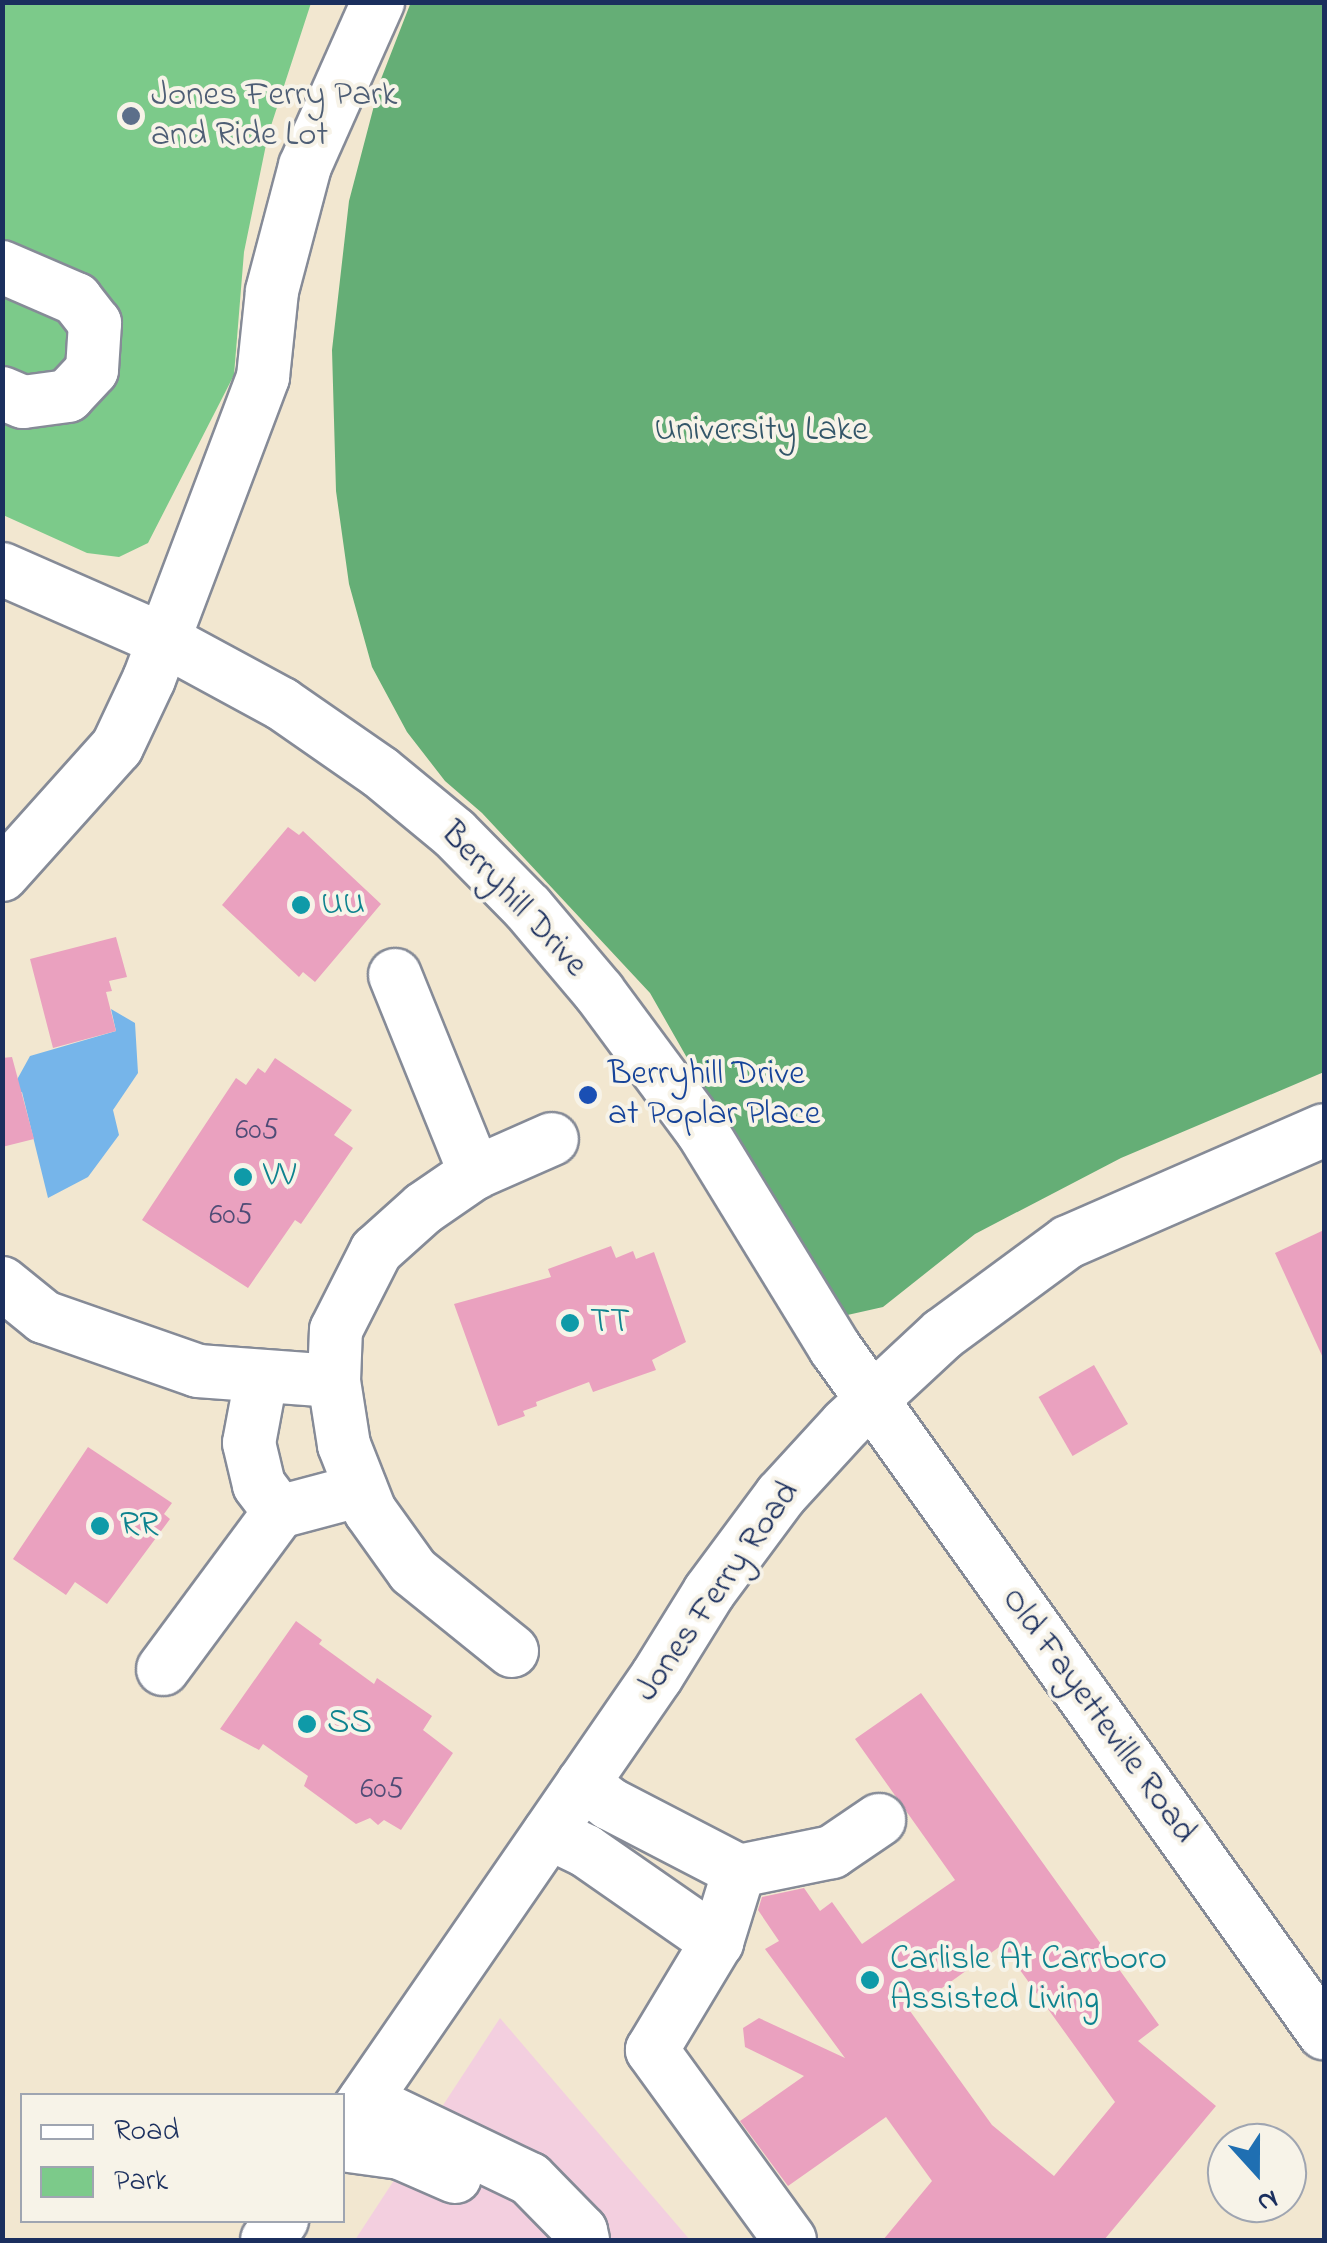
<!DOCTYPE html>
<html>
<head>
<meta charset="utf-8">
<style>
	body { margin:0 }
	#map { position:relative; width:1327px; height:2243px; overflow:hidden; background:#f2e7d0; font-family:"Indie Flower",sans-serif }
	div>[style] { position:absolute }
	.built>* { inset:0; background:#f3cfdf }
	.green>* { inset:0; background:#7cca8a }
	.forest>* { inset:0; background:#65ae76 }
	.water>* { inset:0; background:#76b5ea }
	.building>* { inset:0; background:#eaa1bf; transform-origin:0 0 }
	.roads { filter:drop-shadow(2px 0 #868b97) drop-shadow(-2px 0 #868b97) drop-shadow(0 2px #868b97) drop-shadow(0 -2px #868b97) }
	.minor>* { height:52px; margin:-26px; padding:0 26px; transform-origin:26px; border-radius:26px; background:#fff }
	.dots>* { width:28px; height:28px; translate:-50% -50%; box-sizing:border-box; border:5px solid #f7f3e8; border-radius:50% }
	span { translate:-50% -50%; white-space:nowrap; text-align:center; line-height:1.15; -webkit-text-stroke:8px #f7f3e8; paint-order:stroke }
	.number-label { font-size:30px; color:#4f4c76 }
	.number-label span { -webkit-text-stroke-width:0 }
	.service-label { font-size:35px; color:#4e5e75 }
	.left { translate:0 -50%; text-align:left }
	.park-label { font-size:35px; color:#335669 }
	.street-label { font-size:35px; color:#1b2f5e }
	.culture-label { font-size:35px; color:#0d838f }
	.transit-label { font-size:35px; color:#164399 }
	.frame { position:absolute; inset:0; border:5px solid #1b2f5e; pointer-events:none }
	.legend { position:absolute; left:20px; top:2093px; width:325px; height:130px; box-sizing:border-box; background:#f7f3e8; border:2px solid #9fa5b1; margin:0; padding:12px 18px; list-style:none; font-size:30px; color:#1b2f5e }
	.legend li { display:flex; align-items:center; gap:20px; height:50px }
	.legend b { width:50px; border:2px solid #9fa5b1 }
	.north { position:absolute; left:1207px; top:2123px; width:100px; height:100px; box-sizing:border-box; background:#f7f3e8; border:2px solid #9fa5b1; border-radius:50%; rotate:159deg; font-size:28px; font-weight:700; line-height:40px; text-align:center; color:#1b2f5e }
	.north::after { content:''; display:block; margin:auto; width:35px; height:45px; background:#1f6fb2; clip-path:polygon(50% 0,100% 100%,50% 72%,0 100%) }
</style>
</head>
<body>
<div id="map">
	<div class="built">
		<div style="clip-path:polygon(500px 2018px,690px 2240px,355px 2240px)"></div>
	</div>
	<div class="green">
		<div style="clip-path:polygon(3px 3px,311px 3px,268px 135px,244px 252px,234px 375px,148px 543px,119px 557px,87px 553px,3px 515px)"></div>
	</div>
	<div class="forest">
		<div style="clip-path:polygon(411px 2px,1324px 3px,1324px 1072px,1121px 1158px,975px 1234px,883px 1307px,843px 1316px,787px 1233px,650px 993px,482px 813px,445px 781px,407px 732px,372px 667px,349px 584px,336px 491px,332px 350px,349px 201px,381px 79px)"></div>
	</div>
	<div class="water">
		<div style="clip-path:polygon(111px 1009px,135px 1023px,138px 1073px,113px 1110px,119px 1135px,88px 1177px,48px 1198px,22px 1092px,8px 1096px,30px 1056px,116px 1031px)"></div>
	</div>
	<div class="building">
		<div style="clip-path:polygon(288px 827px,299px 835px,303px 831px,381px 904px,315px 982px,303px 972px,299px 977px,222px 905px)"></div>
		<div style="clip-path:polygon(116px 937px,127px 977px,109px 981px,112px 991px,106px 992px,116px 1031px,53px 1048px,30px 959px)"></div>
		<div style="clip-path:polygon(12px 1057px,34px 1139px,2px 1147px,2px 1058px)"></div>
		<div style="clip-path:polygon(275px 1058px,352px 1110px,334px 1135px,353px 1148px,301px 1224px,295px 1220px,248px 1288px,142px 1220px,236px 1078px,246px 1085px,258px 1068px,265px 1073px)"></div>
		<div style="clip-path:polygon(1324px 1230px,1324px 1360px,1275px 1253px)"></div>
		<div style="clip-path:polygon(611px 1246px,616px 1258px,633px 1251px,636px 1259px,654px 1252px,686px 1342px,652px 1360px,656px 1370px,593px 1392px,589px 1382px,536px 1402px,537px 1406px,523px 1411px,525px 1416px,498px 1426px,454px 1304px,551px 1277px,548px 1269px)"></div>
		<div style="left:1094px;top:1365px;width:68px;height:64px;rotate:60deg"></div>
		<div style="clip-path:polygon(88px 1447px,172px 1503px,164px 1514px,170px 1519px,107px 1604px,75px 1582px,66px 1595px,13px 1559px)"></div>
		<div style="clip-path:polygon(296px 1621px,322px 1640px,319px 1644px,374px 1684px,377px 1678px,432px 1716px,423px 1730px,453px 1753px,401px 1830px,384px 1820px,378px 1825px,370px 1818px,356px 1824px,304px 1786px,308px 1776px,263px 1744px,259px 1750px,220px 1729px)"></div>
		<div style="clip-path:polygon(evenodd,921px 1693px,1159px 2025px,1138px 2041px,1216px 2106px,1104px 2240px,883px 2240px,932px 2181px,886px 2117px,788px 2186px,740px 2121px,804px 2076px,745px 2047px,743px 2028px,759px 2018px,845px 2058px,765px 1949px,779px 1941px,758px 1910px,762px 1897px,804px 1888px,820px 1911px,832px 1902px,862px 1944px,955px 1880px,855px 1739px,921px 1693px,1002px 1945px,1115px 2102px,1054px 2176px,992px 2125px,910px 2011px,1002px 1945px)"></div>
	</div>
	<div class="roads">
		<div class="minor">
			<div style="left:2px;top:267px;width:81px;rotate:23.4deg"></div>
			<div style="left:76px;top:299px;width:31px;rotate:52deg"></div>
			<div style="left:95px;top:323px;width:47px;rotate:93.7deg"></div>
			<div style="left:92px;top:370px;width:35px;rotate:133deg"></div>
			<div style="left:68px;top:396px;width:45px;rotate:172.4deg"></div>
			<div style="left:23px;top:402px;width:23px;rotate:-157deg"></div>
			<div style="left:2px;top:569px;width:177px;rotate:23.7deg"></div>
			<div style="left:164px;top:640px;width:134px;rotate:28.5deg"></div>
			<div style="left:282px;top:704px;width:119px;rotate:34.8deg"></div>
			<div style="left:380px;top:772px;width:96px;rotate:39.5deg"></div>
			<div style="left:454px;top:833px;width:105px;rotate:45.4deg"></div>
			<div style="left:528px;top:908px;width:110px;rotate:49.8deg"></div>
			<div style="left:599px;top:992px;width:173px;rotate:53.5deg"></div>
			<div style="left:702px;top:1131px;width:255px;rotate:58.5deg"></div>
			<div style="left:835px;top:1348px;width:842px;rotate:54.48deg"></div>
			<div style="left:2px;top:875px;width:172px;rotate:-48.1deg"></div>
			<div style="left:117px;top:747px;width:75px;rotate:-64.8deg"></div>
			<div style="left:149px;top:679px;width:323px;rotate:-69.3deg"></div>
			<div style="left:263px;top:377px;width:86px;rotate:-84deg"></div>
			<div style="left:272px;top:291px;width:129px;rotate:-75.2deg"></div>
			<div style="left:305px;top:166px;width:180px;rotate:-66deg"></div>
			<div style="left:395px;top:975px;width:214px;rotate:68deg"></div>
			<div style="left:2px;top:1283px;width:54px;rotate:39deg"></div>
			<div style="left:44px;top:1317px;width:163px;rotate:19.3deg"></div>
			<div style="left:198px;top:1371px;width:136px;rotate:4.2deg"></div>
			<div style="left:261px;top:1379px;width:65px;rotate:100.6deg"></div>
			<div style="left:249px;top:1443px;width:43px;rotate:76.6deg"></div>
			<div style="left:259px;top:1485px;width:34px;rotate:53deg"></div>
			<div style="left:512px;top:1651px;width:127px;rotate:-141.1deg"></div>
			<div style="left:413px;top:1571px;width:74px;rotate:-125.6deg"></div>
			<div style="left:370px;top:1511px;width:71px;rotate:-111.5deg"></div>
			<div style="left:344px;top:1445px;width:65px;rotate:-98.9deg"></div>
			<div style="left:334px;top:1381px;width:51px;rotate:-87.8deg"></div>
			<div style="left:336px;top:1330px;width:89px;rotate:-63.1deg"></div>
			<div style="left:376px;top:1251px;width:64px;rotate:-41.9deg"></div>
			<div style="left:424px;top:1208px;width:62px;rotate:-34.5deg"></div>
			<div style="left:475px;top:1173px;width:84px;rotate:-23.8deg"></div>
			<div style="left:163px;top:1669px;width:195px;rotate:-53.5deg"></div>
			<div style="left:279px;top:1512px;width:85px;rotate:-15deg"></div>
			<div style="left:583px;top:1783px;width:34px;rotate:38deg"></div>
			<div style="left:610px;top:1804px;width:145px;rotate:27.4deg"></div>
			<div style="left:549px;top:1833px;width:41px;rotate:25.9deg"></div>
			<div style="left:586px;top:1851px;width:160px;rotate:34.8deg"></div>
			<div style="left:365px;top:2100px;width:183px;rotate:25.6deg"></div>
			<div style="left:530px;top:2179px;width:73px;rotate:45.6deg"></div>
			<div style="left:581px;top:2231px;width:9px;rotate:77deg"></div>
			<div style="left:342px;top:2133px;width:555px;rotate:-55.42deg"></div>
			<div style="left:657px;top:1676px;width:99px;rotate:-58.2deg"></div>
			<div style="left:709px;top:1592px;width:121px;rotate:-53.4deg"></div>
			<div style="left:781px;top:1495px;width:96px;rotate:-47.5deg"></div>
			<div style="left:846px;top:1424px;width:132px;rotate:-42.9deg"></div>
			<div style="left:943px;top:1334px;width:155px;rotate:-36.4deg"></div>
			<div style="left:1068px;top:1242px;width:279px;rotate:-23.6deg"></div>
			<div style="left:342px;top:2145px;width:59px;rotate:7.9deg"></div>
			<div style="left:400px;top:2153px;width:60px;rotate:23.6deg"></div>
			<div style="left:267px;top:2240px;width:25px;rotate:-53deg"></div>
			<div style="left:790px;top:2240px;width:235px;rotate:-126deg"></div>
			<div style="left:652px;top:2050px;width:126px;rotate:-59deg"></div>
			<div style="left:717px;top:1942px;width:74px;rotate:-72.8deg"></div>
			<div style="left:739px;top:1871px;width:95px;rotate:-11.5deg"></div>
			<div style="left:832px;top:1852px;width:57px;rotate:-34.2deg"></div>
		</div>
	</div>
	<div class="dots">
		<div style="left:131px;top:116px;background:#5c6f8a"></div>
		<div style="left:301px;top:905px;background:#0f9aa8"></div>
		<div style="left:588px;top:1095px;background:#1a4fb4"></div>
		<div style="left:243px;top:1177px;background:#0f9aa8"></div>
		<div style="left:570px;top:1323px;background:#0f9aa8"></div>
		<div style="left:100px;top:1526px;background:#0f9aa8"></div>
		<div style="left:307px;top:1724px;background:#0f9aa8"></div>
		<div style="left:870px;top:1980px;background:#0f9aa8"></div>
	</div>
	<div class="number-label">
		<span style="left:257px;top:1131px">605</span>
		<span style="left:231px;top:1216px">605</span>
		<span style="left:382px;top:1790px">605</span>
	</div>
	<div class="service-label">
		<span class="left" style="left:151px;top:116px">Jones Ferry Park<br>and Ride Lot</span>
	</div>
	<div class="park-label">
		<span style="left:761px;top:431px">University Lake</span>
	</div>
	<div class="street-label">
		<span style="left:513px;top:900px;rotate:47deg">Berryhill Drive</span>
		<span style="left:718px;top:1592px;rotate:-55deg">Jones Ferry Road</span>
		<span style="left:1098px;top:1716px;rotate:54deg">Old Fayetteville Road</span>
	</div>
	<div class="culture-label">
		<span class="left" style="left:321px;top:905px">UU</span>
		<span class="left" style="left:263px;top:1177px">VV</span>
		<span class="left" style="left:590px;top:1323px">TT</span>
		<span class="left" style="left:120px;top:1526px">RR</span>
		<span class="left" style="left:327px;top:1724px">SS</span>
		<span class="left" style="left:890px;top:1980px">Carlisle At Carrboro<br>Assisted Living</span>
	</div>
	<div class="transit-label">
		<span class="left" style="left:608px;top:1095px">Berryhill Drive<br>at Poplar Place</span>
	</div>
	<div class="frame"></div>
	<ul class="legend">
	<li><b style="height:12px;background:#fff"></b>Road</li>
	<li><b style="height:28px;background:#7cca8a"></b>Park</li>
	</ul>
	<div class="north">N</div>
</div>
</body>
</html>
